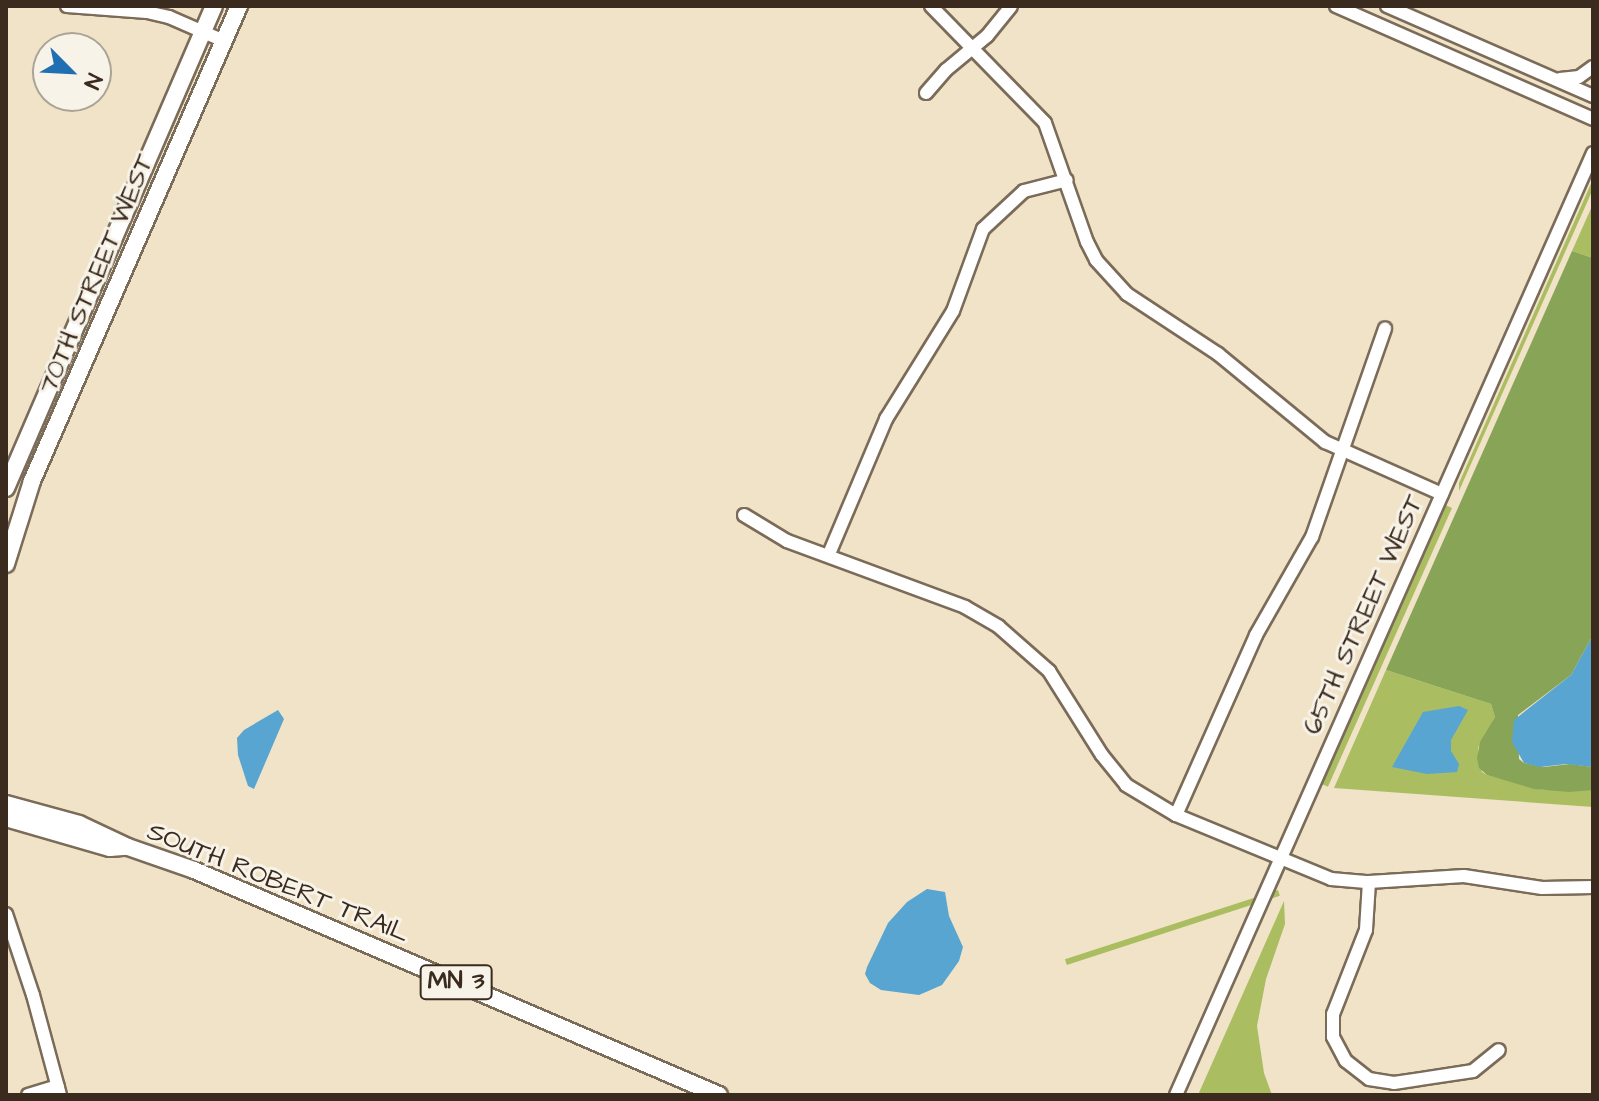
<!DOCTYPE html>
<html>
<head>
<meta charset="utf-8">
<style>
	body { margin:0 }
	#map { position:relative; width:1599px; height:1101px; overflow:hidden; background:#f1e3c7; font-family:"Architects Daughter",sans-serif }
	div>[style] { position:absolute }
	.green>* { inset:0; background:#abbd61; transform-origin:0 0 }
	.forest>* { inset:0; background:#88a457 }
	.water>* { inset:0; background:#57a5d0 }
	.roads { filter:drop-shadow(2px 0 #7b6b59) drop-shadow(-2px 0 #7b6b59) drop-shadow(0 2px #7b6b59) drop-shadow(0 -2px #7b6b59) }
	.minor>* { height:12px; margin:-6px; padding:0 6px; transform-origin:6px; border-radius:6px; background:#fff }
	.major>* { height:16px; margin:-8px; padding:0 8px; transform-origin:8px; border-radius:8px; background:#fff }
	span { translate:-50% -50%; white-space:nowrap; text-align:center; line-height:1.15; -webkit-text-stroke:6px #f7f3e8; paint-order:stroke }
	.shield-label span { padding:2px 6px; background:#f7f3e8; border:2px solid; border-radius:6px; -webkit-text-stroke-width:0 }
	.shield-label { font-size:24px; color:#3b2a1e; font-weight:700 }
	.street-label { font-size:26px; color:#3b2a1e }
	.frame { position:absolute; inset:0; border:8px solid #3b2a1e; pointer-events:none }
	.north { position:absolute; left:32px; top:32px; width:80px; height:80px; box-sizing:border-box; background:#f7f3e8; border:2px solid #aca397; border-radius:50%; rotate:114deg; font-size:22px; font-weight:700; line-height:32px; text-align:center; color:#3b2a1e }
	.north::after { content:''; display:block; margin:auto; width:28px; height:36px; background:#1f6fb2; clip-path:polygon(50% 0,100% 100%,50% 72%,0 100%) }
</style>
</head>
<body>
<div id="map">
	<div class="green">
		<div style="clip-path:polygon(1593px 179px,1593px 189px,1459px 491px,1459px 483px)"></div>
		<div style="clip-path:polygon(1593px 204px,1593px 258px,1572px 251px)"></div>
		<div style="left:1452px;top:508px;width:305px;height:9px;rotate:114deg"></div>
		<div style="clip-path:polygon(1386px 670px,1491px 704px,1495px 717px,1478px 748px,1482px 772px,1487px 775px,1544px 790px,1593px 790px,1593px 807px,1334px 788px)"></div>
		<div style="left:1278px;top:890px;width:6px;height:224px;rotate:72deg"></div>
		<div style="clip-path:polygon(1284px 901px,1285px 924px,1266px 979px,1257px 1026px,1264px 1073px,1272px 1095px,1198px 1095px)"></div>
	</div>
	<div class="forest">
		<div style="clip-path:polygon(1572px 251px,1593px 258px,1593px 635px,1571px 675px,1518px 715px,1519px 759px,1524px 763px,1544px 767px,1570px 764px,1593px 767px,1593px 790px,1569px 792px,1534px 789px,1487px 775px,1479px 768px,1477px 758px,1480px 742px,1495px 717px,1491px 704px,1386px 670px)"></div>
	</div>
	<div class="water">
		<div style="clip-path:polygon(1593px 635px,1593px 767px,1566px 764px,1540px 767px,1524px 763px,1512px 742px,1514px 720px,1571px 675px)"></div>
		<div style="clip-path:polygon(1459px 706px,1468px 710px,1451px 740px,1451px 751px,1459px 764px,1457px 772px,1427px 774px,1392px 767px,1423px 712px)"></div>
		<div style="clip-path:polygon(278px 710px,284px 719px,254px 789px,248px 786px,238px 755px,237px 738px,244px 730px)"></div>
		<div style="clip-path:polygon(927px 889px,945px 892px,949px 916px,963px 947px,959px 961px,942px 985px,919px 995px,881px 990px,870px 983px,865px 974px,867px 967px,888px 923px,907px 902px)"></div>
	</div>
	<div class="roads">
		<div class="minor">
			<div style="left:67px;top:6px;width:80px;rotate:4.3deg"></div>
			<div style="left:147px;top:12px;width:23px;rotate:13deg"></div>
			<div style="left:169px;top:17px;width:60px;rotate:23.6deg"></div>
			<div style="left:931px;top:6px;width:163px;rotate:45.7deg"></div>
			<div style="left:1045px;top:123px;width:126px;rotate:70.6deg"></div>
			<div style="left:1087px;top:242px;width:20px;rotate:63deg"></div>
			<div style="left:1096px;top:260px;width:46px;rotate:47.6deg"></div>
			<div style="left:1127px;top:294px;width:109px;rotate:33.4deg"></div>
			<div style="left:1218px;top:354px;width:139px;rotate:39.4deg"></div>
			<div style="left:1325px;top:442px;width:128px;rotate:24deg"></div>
			<div style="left:1336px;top:6px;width:281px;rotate:23.7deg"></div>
			<div style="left:1387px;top:6px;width:225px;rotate:23.6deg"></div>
			<div style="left:1560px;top:79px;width:19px;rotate:-6deg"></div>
			<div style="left:1579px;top:77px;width:17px;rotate:-36deg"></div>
			<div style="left:926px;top:93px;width:30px;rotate:-49deg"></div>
			<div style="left:946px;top:70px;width:53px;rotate:-39.7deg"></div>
			<div style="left:987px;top:36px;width:38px;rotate:-51deg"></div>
			<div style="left:744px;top:515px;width:50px;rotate:31.2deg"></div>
			<div style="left:787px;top:541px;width:190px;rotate:20.3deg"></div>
			<div style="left:965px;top:607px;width:39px;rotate:30deg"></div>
			<div style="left:999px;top:627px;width:67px;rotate:41.3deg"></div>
			<div style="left:1049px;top:671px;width:99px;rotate:57.8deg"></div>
			<div style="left:1102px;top:755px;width:38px;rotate:51deg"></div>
			<div style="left:1126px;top:785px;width:58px;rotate:31deg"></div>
			<div style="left:1176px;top:815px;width:197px;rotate:-66deg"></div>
			<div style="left:1256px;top:635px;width:113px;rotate:-60.3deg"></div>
			<div style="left:1312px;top:537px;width:221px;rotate:-70.7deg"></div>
			<div style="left:829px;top:554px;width:147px;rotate:-67.1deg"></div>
			<div style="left:886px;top:419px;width:127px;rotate:-58.2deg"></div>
			<div style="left:953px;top:311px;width:87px;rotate:-69.9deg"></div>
			<div style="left:983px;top:229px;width:56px;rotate:-42.8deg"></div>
			<div style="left:1024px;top:191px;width:44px;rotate:-14.3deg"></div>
			<div style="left:1176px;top:815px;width:168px;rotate:22.4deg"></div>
			<div style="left:1331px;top:879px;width:38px;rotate:5deg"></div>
			<div style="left:1369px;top:882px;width:95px;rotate:-3.6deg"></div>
			<div style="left:1464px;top:876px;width:79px;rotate:8.7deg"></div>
			<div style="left:1542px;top:888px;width:51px;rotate:-1.1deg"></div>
			<div style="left:1369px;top:882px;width:48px;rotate:93.6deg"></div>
			<div style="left:1366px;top:930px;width:90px;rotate:111.4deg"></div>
			<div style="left:1333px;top:1014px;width:23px;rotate:90deg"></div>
			<div style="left:1333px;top:1037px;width:27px;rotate:62deg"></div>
			<div style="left:1346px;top:1061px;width:29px;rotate:38deg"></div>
			<div style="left:1369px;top:1079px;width:25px;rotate:9deg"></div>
			<div style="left:1394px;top:1083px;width:80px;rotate:-8.6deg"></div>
			<div style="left:1473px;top:1071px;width:33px;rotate:-39deg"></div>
			<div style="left:6px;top:914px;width:85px;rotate:71.6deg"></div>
			<div style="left:33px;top:995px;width:104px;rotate:74.9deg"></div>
			<div style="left:28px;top:1095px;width:31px;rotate:-17deg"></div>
			<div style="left:1176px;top:1095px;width:1030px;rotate:-66.12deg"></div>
		</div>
		<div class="major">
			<div style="left:6px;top:488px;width:525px;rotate:-66.66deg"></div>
			<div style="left:6px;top:564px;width:87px;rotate:-72.6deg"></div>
			<div style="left:32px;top:481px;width:518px;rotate:-66.45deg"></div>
			<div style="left:6px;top:804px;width:76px;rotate:15.3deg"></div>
			<div style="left:79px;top:824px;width:54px;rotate:25.1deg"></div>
			<div style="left:128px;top:847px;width:70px;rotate:19.2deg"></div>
			<div style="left:194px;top:870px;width:571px;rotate:23.2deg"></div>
			<div style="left:6px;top:818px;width:108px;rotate:16.1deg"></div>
			<div style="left:110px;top:848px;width:16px;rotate:-4deg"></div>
		</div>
	</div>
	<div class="shield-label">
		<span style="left:456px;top:982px">MN 3</span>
	</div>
	<div class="street-label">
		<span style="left:97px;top:274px;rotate:-67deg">70TH STREET WEST</span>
		<span style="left:1364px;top:615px;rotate:-66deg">65TH STREET WEST</span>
		<span style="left:278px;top:883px;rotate:22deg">SOUTH ROBERT TRAIL</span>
	</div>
	<div class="frame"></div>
	<div class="north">N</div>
</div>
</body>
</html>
